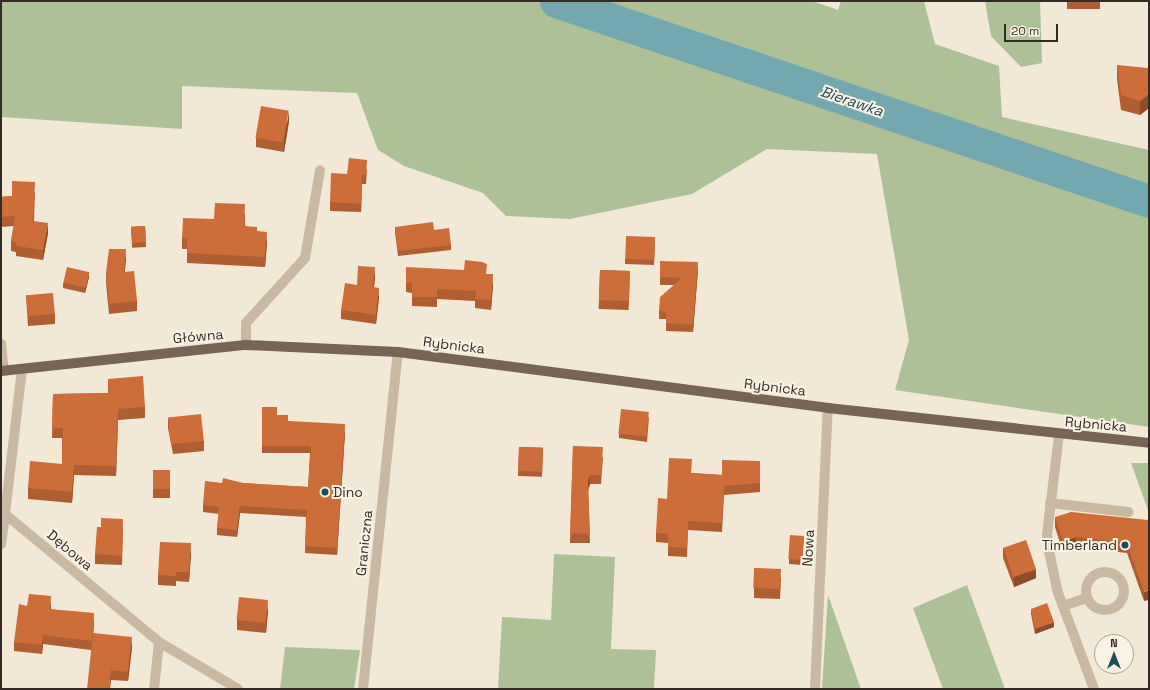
<!DOCTYPE html>
<html>
<head>
<meta charset="utf-8">
<style>
	body { margin:0 }
	#map { position:relative; width:1150px; height:690px; overflow:hidden; background:#f2e8d6; font-family:"Space Grotesk",sans-serif }
	div>[style] { position:absolute }
	.green>* { inset:0; background:#aec196 }
	.river>* { height:33px; margin:-16.5px; padding:0 16.5px; transform-origin:16.5px; border-radius:16.5px; background:#74a8b0 }
	.minor>* { height:10px; margin:-5px; padding:0 5px; transform-origin:5px; border-radius:5px; background:#cab9a2 }
	.minor>.ring { margin:-5px; padding:0; box-sizing:content-box; background:none; border:10px solid #cab9a2; border-radius:50% }
	.major>* { height:10px; margin:-5px; padding:0 5px; transform-origin:5px; border-radius:5px; background:#776455 }
	.wall>* { inset:0; background:#af5e32; transform-origin:0 0 }
	.shaded-wall>* { inset:0; background:#8f4c29 }
	.building>* { inset:0; background:#cc6d3a; transform-origin:0 0 }
	.dots>* { width:11px; height:11px; translate:-50% -50%; box-sizing:border-box; border:2px solid #faf2e3; border-radius:50% }
	span { translate:-50% -50%; white-space:nowrap; text-align:center; line-height:1.15; -webkit-text-stroke:4px #faf2e3; paint-order:stroke }
	.street-label { font-size:14px; color:#342b25 }
	.poi-label { font-size:14px; color:#342b25 }
	.left { translate:0 -50%; text-align:left }
	.right { translate:-100% -50%; text-align:right }
	.water-label { font-size:15px; color:#194d58; font-style:italic }
	.frame { position:absolute; inset:0; border:2px solid #342b25; pointer-events:none }
	.north { position:absolute; left:1094px; top:634px; width:40px; height:40px; box-sizing:border-box; background:#faf2e3; border:1px solid #aba297; border-radius:50%; rotate:0deg; font-size:11px; font-weight:700; line-height:16px; text-align:center; color:#342b25 }
	.north::after { content:''; display:block; margin:auto; width:14px; height:18px; background:#194d58; clip-path:polygon(50% 0,100% 100%,50% 72%,0 100%) }
	.scale { position:absolute; left:1004px; top:24px; width:54px; height:18px; box-sizing:border-box; border:2px solid #342b25; border-top:0; padding-left:5px; font-size:12px; line-height:14px; white-space:nowrap; color:#342b25; -webkit-text-stroke:3px #faf2e3; paint-order:stroke }
</style>
</head>
<body>
<div id="map">
	<div class="green">
		<div style="clip-path:polygon(1px 1px,812px 1px,838px 10px,841px 1px,924px 1px,935px 44px,999px 66px,1002px 117px,1149px 150px,1149px 427px,895px 390px,909px 340px,877px 154px,767px 149px,692px 194px,570px 219px,506px 216px,483px 193px,404px 166px,378px 150px,357px 93px,182px 86px,182px 129px,1px 117px)"></div>
		<div style="clip-path:polygon(985px 1px,1040px 1px,1042px 63px,1021px 67px,991px 36px)"></div>
		<div style="clip-path:polygon(1131px 463px,1149px 463px,1149px 513px)"></div>
		<div style="clip-path:polygon(554px 554px,615px 557px,611px 649px,656px 650px,654px 689px,498px 689px,502px 617px,551px 620px)"></div>
		<div style="clip-path:polygon(967px 585px,1005px 689px,943px 689px,913px 608px)"></div>
		<div style="clip-path:polygon(828px 595px,861px 689px,822px 689px)"></div>
		<div style="clip-path:polygon(285px 647px,360px 650px,354px 689px,280px 689px)"></div>
	</div>
	<div class="river">
		<div style="left:556px;top:1px;width:626px;rotate:18.64deg"></div>
	</div>
	<div class="minor">
		<div style="left:1px;top:344px;width:27px;rotate:84deg"></div>
		<div style="left:246px;top:345px;width:22px;rotate:-90deg"></div>
		<div style="left:246px;top:323px;width:88px;rotate:-47.8deg"></div>
		<div style="left:305px;top:258px;width:89px;rotate:-80.3deg"></div>
		<div style="left:22px;top:369px;width:146px;rotate:96.7deg"></div>
		<div style="left:5px;top:514px;width:200px;rotate:39.7deg"></div>
		<div style="left:159px;top:642px;width:92px;rotate:30.7deg"></div>
		<div style="left:1059px;top:435px;width:100px;rotate:96.9deg"></div>
		<div style="left:1047px;top:534px;width:17px;rotate:83deg"></div>
		<div style="left:1049px;top:551px;width:40px;rotate:78deg"></div>
		<div style="left:1057px;top:590px;width:106px;rotate:69.5deg"></div>
		<div style="left:1050px;top:503px;width:79px;rotate:6.6deg"></div>
		<div style="left:1px;top:544px;width:30px;rotate:-82deg"></div>
		<div class="ring" style="left:1086px;top:572px;width:28px;height:28px"></div>
		<div style="left:1063px;top:606px;width:24px;rotate:-19deg"></div>
		<div style="left:154px;top:689px;width:47px;rotate:-83.9deg"></div>
		<div style="left:363px;top:689px;width:339px;rotate:-84.1deg"></div>
		<div style="left:815px;top:689px;width:281px;rotate:-87.4deg"></div>
	</div>
	<div class="major">
		<div style="left:1px;top:371px;width:246px;rotate:-6.1deg"></div>
		<div style="left:246px;top:345px;width:152px;rotate:2.6deg"></div>
		<div style="left:398px;top:352px;width:434px;rotate:7.4deg"></div>
		<div style="left:828px;top:408px;width:323px;rotate:6.2deg"></div>
	</div>
	<div class="wall">
		<div style="left:1067px;top:1px;width:33px;height:8px"></div>
		<div style="clip-path:polygon(1117px 65px,1149px 94px,1149px 108px,1140px 115px,1121px 110px,1117px 79px)"></div>
		<div style="clip-path:polygon(289px 121px,284px 152px,256px 147px,256px 138px)"></div>
		<div style="clip-path:polygon(367px 169px,366px 184px,362px 184px,361px 212px,330px 211px,330px 202px,347px 174px)"></div>
		<div style="clip-path:polygon(35px 192px,34px 221px,48px 233px,43px 260px,16px 256px,16px 252px,11px 251px,11px 241px,14px 226px,1px 227px,1px 197px,12px 196px)"></div>
		<div style="clip-path:polygon(245px 214px,245px 226px,257px 231px,267px 242px,265px 267px,187px 263px,187px 249px,182px 249px,182px 239px,214px 219px)"></div>
		<div style="left:145px;top:226px;width:21px;height:14px;rotate:87deg"></div>
		<div style="clip-path:polygon(395px 227px,434px 230px,451px 245px,451px 250px,398px 256px,395px 232px)"></div>
		<div style="clip-path:polygon(655px 242px,654px 265px,625px 264px,625px 259px)"></div>
		<div style="clip-path:polygon(126px 259px,124px 272px,137px 301px,137px 311px,109px 314px,106px 283px,106px 273px)"></div>
		<div style="clip-path:polygon(660px 261px,698px 269px,693px 332px,666px 331px,666px 319px,659px 319px,659px 311px,674px 285px,660px 285px)"></div>
		<div style="left:600px;top:270px;width:30px;height:39px;rotate:2deg"></div>
		<div style="clip-path:polygon(487px 274px,493px 284px,491px 310px,475px 308px,475px 301px,437px 299px,437px 307px,412px 306px,412px 293px,406px 292px,406px 283px)"></div>
		<div style="clip-path:polygon(375px 276px,374px 287px,379px 297px,376px 324px,341px 319px,341px 310px,357px 285px)"></div>
		<div style="clip-path:polygon(89px 277px,85px 293px,63px 288px,63px 283px)"></div>
		<div style="clip-path:polygon(26px 295px,55px 314px,55px 324px,28px 326px)"></div>
		<div style="clip-path:polygon(108px 379px,145px 407px,145px 418px,118px 420px,116px 476px,74px 475px,72px 503px,28px 499px,28px 488px,62px 464px,62px 438px,52px 438px,53px 394px,108px 393px)"></div>
		<div style="clip-path:polygon(262px 407px,288px 421px,345px 432px,337px 555px,305px 553px,306px 517px,240px 513px,237px 537px,217px 535px,217px 528px,219px 514px,203px 512px,203px 505px,222px 483px,243px 483px,308px 487px,310px 453px,262px 453px)"></div>
		<div style="clip-path:polygon(649px 417px,647px 442px,619px 438px,619px 434px)"></div>
		<div style="clip-path:polygon(168px 418px,204px 441px,204px 451px,173px 454px,168px 428px)"></div>
		<div style="clip-path:polygon(573px 446px,603px 457px,601px 484px,590px 484px,588px 490px,590px 543px,570px 543px)"></div>
		<div style="left:519px;top:447px;width:24px;height:29px;rotate:2deg"></div>
		<div style="clip-path:polygon(760px 461px,760px 492px,724px 495px,722px 532px,688px 530px,687px 557px,668px 556px,668px 543px,656px 542px,656px 533px,667px 499px,692px 473px,722px 475px)"></div>
		<div style="left:153px;top:470px;width:17px;height:28px"></div>
		<div style="clip-path:polygon(1055px 517px,1149px 523px,1144px 601px,1127px 553px,1076px 547px,1063px 552px,1055px 527px)"></div>
		<div style="clip-path:polygon(123px 529px,122px 565px,95px 564px,95px 554px)"></div>
		<div style="clip-path:polygon(804px 536px,802px 565px,789px 564px,789px 559px)"></div>
		<div style="clip-path:polygon(1003px 548px,1036px 578px,1014px 587px,1003px 558px)"></div>
		<div style="clip-path:polygon(191px 553px,189px 582px,176px 581px,176px 586px,158px 585px,158px 575px)"></div>
		<div style="clip-path:polygon(754px 568px,781px 578px,780px 599px,754px 598px)"></div>
		<div style="clip-path:polygon(51px 605px,51px 609px,94px 622px,93px 633px,132px 647px,128px 681px,111px 680px,91px 650px,43px 644px,42px 654px,14px 651px,14px 642px,27px 606px)"></div>
		<div style="clip-path:polygon(1031px 609px,1054px 627px,1035px 634px,1031px 614px)"></div>
		<div style="clip-path:polygon(268px 610px,266px 633px,237px 630px,237px 620px)"></div>
	</div>
	<div class="shaded-wall">
		<div style="clip-path:polygon(1149px 94px,1149px 108px,1140px 115px,1140px 101px)"></div>
		<div style="clip-path:polygon(289px 111px,289px 121px,284px 152px,284px 142px)"></div>
		<div style="clip-path:polygon(362px 175px,362px 184px,361px 212px,361px 204px)"></div>
		<div style="clip-path:polygon(48px 223px,48px 233px,43px 260px,43px 250px)"></div>
		<div style="clip-path:polygon(267px 232px,267px 242px,265px 267px,265px 257px)"></div>
		<div style="clip-path:polygon(126px 249px,126px 259px,124px 282px,124px 272px)"></div>
		<div style="clip-path:polygon(698px 262px,698px 269px,693px 332px,693px 325px)"></div>
		<div style="clip-path:polygon(375px 267px,375px 276px,373px 296px,373px 287px)"></div>
		<div style="clip-path:polygon(89px 272px,89px 277px,85px 293px,85px 288px)"></div>
		<div style="clip-path:polygon(493px 274px,493px 284px,491px 310px,491px 300px)"></div>
		<div style="clip-path:polygon(379px 288px,379px 297px,376px 324px,376px 315px)"></div>
		<div style="clip-path:polygon(118px 409px,118px 420px,116px 476px,116px 466px)"></div>
		<div style="clip-path:polygon(345px 424px,345px 432px,337px 555px,337px 548px)"></div>
		<div style="clip-path:polygon(74px 465px,74px 475px,72px 503px,72px 492px)"></div>
		<div style="clip-path:polygon(590px 475px,590px 484px,588px 491px,588px 481px)"></div>
		<div style="clip-path:polygon(240px 506px,240px 513px,237px 537px,237px 530px)"></div>
		<div style="clip-path:polygon(1076px 537px,1076px 547px,1063px 552px,1063px 542px)"></div>
		<div style="clip-path:polygon(191px 543px,191px 553px,189px 582px,189px 572px)"></div>
		<div style="clip-path:polygon(1036px 569px,1036px 578px,1014px 587px,1014px 577px)"></div>
		<div style="clip-path:polygon(1149px 590px,1149px 600px,1144px 601px,1144px 592px)"></div>
		<div style="clip-path:polygon(51px 596px,51px 605px,50px 618px,50px 609px)"></div>
		<div style="clip-path:polygon(268px 600px,268px 610px,266px 633px,266px 623px)"></div>
		<div style="clip-path:polygon(94px 613px,94px 622px,92px 650px,92px 641px)"></div>
		<div style="clip-path:polygon(1054px 622px,1054px 627px,1035px 634px,1035px 629px)"></div>
		<div style="clip-path:polygon(43px 635px,43px 644px,42px 654px,42px 645px)"></div>
		<div style="clip-path:polygon(132px 637px,132px 647px,128px 681px,128px 672px)"></div>
		<div style="clip-path:polygon(111px 670px,111px 680px,110px 689px,109px 689px)"></div>
	</div>
	<div class="building">
		<div style="clip-path:polygon(1117px 65px,1148px 68px,1149px 94px,1140px 101px,1121px 95px)"></div>
		<div style="left:261px;top:106px;width:28px;height:32px;rotate:10deg"></div>
		<div style="clip-path:polygon(349px 158px,367px 160px,366px 175px,362px 175px,361px 204px,330px 202px,331px 173px,347px 174px)"></div>
		<div style="clip-path:polygon(12px 181px,35px 182px,33px 221px,48px 223px,43px 250px,16px 246px,16px 242px,11px 241px,15px 216px,1px 217px,1px 197px,12px 196px)"></div>
		<div style="clip-path:polygon(215px 203px,245px 204px,244px 226px,257px 227px,257px 231px,267px 232px,265px 257px,187px 253px,187px 239px,182px 239px,183px 218px,214px 219px)"></div>
		<div style="clip-path:polygon(433px 222px,434px 230px,449px 228px,451px 245px,398px 251px,395px 227px)"></div>
		<div style="left:145px;top:226px;width:16px;height:14px;rotate:86deg"></div>
		<div style="left:626px;top:236px;width:29px;height:23px;rotate:2deg"></div>
		<div style="clip-path:polygon(109px 249px,126px 249px,124px 272px,134px 271px,137px 301px,109px 304px,106px 273px)"></div>
		<div style="clip-path:polygon(465px 260px,482px 262px,487px 264px,486px 274px,493px 274px,491px 300px,475px 299px,476px 291px,437px 289px,437px 297px,412px 297px,412px 283px,406px 283px,406px 267px,464px 270px)"></div>
		<div style="clip-path:polygon(660px 261px,698px 262px,693px 325px,666px 323px,666px 312px,659px 311px,660px 297px,682px 278px,660px 277px)"></div>
		<div style="clip-path:polygon(358px 266px,375px 267px,373px 287px,379px 288px,376px 315px,341px 310px,345px 283px,357px 285px)"></div>
		<div style="left:67px;top:267px;width:23px;height:16px;rotate:13deg"></div>
		<div style="left:600px;top:270px;width:30px;height:30px;rotate:2deg"></div>
		<div style="left:53px;top:293px;width:21px;height:27px;rotate:85deg"></div>
		<div style="clip-path:polygon(143px 376px,145px 407px,118px 409px,116px 466px,74px 465px,72px 492px,28px 488px,30px 461px,62px 464px,63px 428px,52px 428px,53px 394px,109px 393px,108px 379px)"></div>
		<div style="clip-path:polygon(262px 407px,277px 407px,277px 415px,288px 415px,288px 421px,345px 424px,337px 548px,305px 546px,307px 510px,240px 506px,237px 530px,217px 528px,219px 507px,203px 505px,205px 481px,222px 483px,223px 478px,243px 483px,308px 487px,311px 446px,262px 446px)"></div>
		<div style="left:621px;top:409px;width:28px;height:25px;rotate:6deg"></div>
		<div style="left:201px;top:414px;width:27px;height:33px;rotate:84deg"></div>
		<div style="clip-path:polygon(573px 446px,603px 447px,601px 475px,590px 475px,588px 481px,590px 534px,570px 533px)"></div>
		<div style="left:519px;top:447px;width:24px;height:24px;rotate:2deg"></div>
		<div style="clip-path:polygon(669px 458px,692px 459px,691px 473px,722px 475px,722px 460px,760px 461px,760px 483px,724px 486px,722px 523px,688px 521px,687px 548px,668px 547px,668px 534px,656px 533px,658px 498px,667px 499px)"></div>
		<div style="left:153px;top:470px;width:17px;height:19px"></div>
		<div style="clip-path:polygon(1071px 512px,1148px 520px,1149px 523px,1149px 590px,1144px 592px,1127px 543px,1076px 537px,1063px 542px,1055px 517px)"></div>
		<div style="clip-path:polygon(101px 518px,123px 519px,122px 556px,95px 554px,97px 527px,101px 527px)"></div>
		<div style="left:790px;top:535px;width:14px;height:24px;rotate:4deg"></div>
		<div style="left:1026px;top:540px;width:31px;height:24px;rotate:71deg"></div>
		<div style="clip-path:polygon(160px 542px,191px 543px,189px 572px,176px 572px,176px 576px,158px 575px)"></div>
		<div style="left:754px;top:568px;width:27px;height:20px;rotate:2deg"></div>
		<div style="clip-path:polygon(29px 594px,51px 596px,50px 609px,94px 613px,92px 641px,43px 635px,42px 645px,14px 642px,19px 604px,27px 606px)"></div>
		<div style="left:239px;top:597px;width:29px;height:23px;rotate:6deg"></div>
		<div style="clip-path:polygon(1047px 603px,1054px 622px,1035px 629px,1031px 609px)"></div>
		<div style="clip-path:polygon(93px 633px,132px 637px,128px 672px,111px 670px,109px 689px,87px 689px)"></div>
	</div>
	<div class="dots">
		<div style="left:325px;top:492px;background:#194d58"></div>
		<div style="left:1125px;top:545px;background:#194d58"></div>
	</div>
	<div class="street-label">
		<span style="left:198px;top:336px;rotate:-5deg">Główna</span>
		<span style="left:454px;top:345px;rotate:7deg">Rybnicka</span>
		<span style="left:775px;top:387px;rotate:7deg">Rybnicka</span>
		<span style="left:1096px;top:424px;rotate:5deg">Rybnicka</span>
		<span style="left:364px;top:543px;rotate:-84deg">Graniczna</span>
		<span style="left:808px;top:548px;rotate:-87deg">Nowa</span>
		<span style="left:70px;top:550px;rotate:40deg">Dębowa</span>
	</div>
	<div class="poi-label">
		<span class="left" style="left:333px;top:492px">Dino</span>
		<span class="right" style="left:1117px;top:545px">Timberland</span>
	</div>
	<div class="water-label">
		<span style="left:852px;top:101px;rotate:19deg">Bierawka</span>
	</div>
	<div class="frame"></div>
	<div class="north">N</div>
	<div class="scale">20 m</div>
</div>
</body>
</html>
